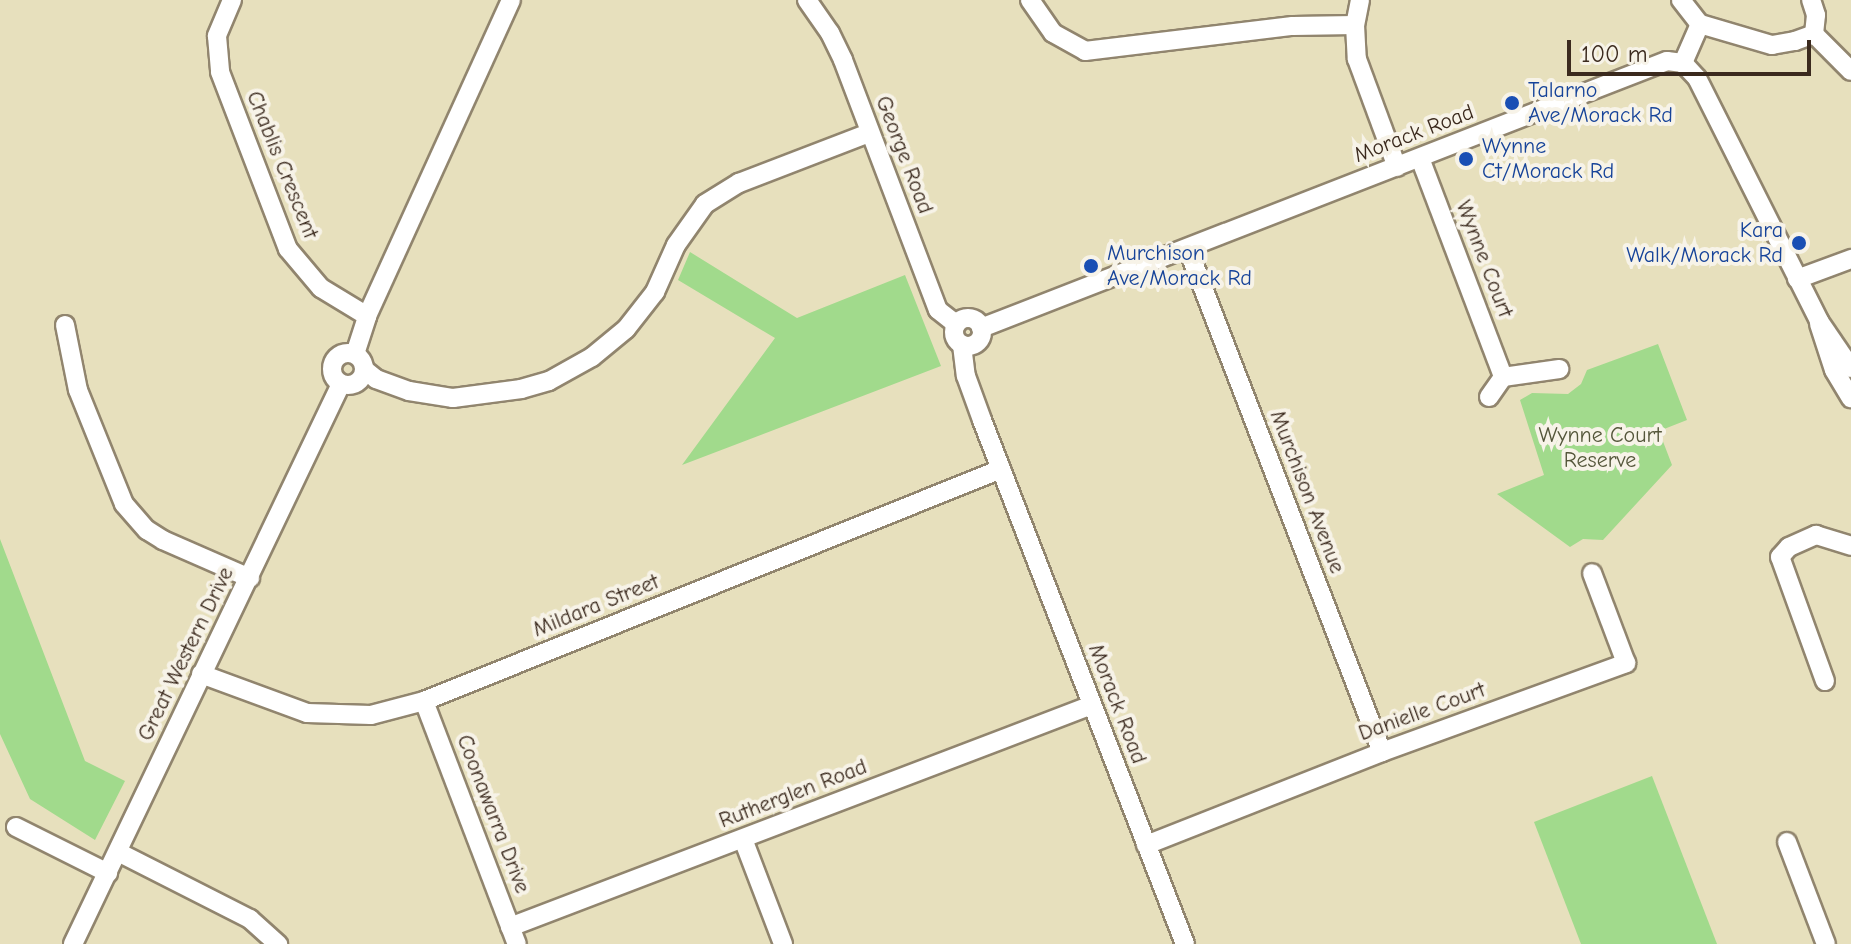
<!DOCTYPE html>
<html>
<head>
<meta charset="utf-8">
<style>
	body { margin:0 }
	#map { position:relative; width:1851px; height:944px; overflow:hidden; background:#e7e0bd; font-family:"Comic Neue",sans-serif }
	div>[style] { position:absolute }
	.green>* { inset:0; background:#a1da8c }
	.roads { filter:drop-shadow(2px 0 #91856e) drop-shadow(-2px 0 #91856e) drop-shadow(0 2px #91856e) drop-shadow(0 -2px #91856e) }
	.minor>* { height:18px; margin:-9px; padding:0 9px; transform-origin:9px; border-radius:9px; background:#fff }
	.minor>.ring { margin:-9px; padding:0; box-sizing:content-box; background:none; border:18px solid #fff; border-radius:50% }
	.dots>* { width:22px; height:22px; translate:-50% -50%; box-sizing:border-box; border:4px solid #f7f3e8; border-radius:50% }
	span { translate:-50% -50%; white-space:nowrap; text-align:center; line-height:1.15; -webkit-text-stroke:8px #f7f3e8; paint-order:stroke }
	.transit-label { font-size:22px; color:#164399 }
	.left { translate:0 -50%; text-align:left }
	.right { translate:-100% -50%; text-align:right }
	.street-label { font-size:22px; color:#3b2a1e }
	.park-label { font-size:22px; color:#54563a }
	.scale { position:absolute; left:1567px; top:40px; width:244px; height:36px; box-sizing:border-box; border:4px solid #3b2a1e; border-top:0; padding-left:10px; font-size:24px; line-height:28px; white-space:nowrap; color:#3b2a1e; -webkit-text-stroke:6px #f7f3e8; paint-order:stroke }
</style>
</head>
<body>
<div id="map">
	<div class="green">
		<div style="clip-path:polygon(690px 252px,797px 318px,905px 275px,941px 366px,682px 465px,775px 338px,678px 280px)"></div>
		<div style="clip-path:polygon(1658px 344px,1687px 420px,1659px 431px,1672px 465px,1603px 540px,1583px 539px,1570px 547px,1497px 494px,1544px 475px,1520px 400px,1532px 393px,1568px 394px,1581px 384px,1587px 370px)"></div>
		<div style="clip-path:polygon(0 539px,85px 761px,125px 781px,95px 840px,30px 799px,0 734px)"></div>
		<div style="clip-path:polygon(1652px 776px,1717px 944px,1581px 944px,1534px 822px)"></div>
	</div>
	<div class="roads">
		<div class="minor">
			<div style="left:232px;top:0;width:39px;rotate:113deg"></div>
			<div style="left:217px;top:36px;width:36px;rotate:85deg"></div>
			<div style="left:220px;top:72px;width:190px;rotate:69deg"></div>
			<div style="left:288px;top:249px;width:51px;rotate:49.8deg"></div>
			<div style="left:321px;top:288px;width:54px;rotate:31.3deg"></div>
			<div style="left:807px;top:0;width:40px;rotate:55.1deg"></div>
			<div style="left:830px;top:33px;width:30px;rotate:64deg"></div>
			<div style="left:843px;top:60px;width:267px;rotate:69.2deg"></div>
			<div style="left:938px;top:310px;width:23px;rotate:38deg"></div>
			<div style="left:1030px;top:0;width:40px;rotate:55.1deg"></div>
			<div style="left:1053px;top:33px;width:37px;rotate:29deg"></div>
			<div style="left:1085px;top:51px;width:209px;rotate:-6.9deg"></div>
			<div style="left:1293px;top:26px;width:62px;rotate:-0.9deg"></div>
			<div style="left:1360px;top:0;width:25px;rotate:101deg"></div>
			<div style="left:1355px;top:25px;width:34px;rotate:87deg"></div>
			<div style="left:1357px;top:59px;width:115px;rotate:69.7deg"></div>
			<div style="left:1681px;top:0;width:31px;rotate:52deg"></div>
			<div style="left:1700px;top:24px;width:43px;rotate:113.6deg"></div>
			<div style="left:1700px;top:24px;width:75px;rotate:16.3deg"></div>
			<div style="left:1772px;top:45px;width:23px;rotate:-10deg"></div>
			<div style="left:1795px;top:41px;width:20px;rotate:-20deg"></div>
			<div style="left:1814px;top:34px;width:19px;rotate:-84deg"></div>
			<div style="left:1816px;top:15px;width:16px;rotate:-108deg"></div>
			<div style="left:1814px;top:34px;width:52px;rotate:45deg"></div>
			<div style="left:1420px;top:158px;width:234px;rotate:69.2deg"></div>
			<div style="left:1503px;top:377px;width:57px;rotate:-8.1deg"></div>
			<div style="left:1188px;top:249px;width:539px;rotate:68.91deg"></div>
			<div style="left:1797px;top:279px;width:58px;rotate:-20.3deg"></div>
			<div class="ring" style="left:954px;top:318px;width:10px;height:10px"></div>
			<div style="left:1819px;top:324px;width:48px;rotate:71.9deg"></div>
			<div style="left:1834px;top:370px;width:33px;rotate:59deg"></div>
			<div style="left:65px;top:325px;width:66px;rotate:78.7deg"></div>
			<div style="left:78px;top:390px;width:123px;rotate:68deg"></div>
			<div style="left:124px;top:504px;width:35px;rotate:49deg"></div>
			<div style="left:147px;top:530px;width:19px;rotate:32deg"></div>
			<div style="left:163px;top:540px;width:95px;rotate:23.6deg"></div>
			<div style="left:981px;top:328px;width:736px;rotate:-21.27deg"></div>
			<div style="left:1667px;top:61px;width:16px;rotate:7deg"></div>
			<div style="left:1683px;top:63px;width:21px;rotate:47deg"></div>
			<div style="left:1697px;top:78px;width:272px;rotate:63.3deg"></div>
			<div style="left:1819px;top:321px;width:57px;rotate:55.8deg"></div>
			<div style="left:962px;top:345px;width:31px;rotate:83deg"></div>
			<div style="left:966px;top:376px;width:47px;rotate:70deg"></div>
			<div style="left:982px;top:420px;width:562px;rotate:68.82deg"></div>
			<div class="ring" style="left:332px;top:353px;width:14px;height:14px"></div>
			<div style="left:355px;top:354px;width:40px;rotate:-72deg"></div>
			<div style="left:367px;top:316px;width:347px;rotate:-65.5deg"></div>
			<div style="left:365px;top:370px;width:14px;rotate:39deg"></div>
			<div style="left:376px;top:379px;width:35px;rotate:20deg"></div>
			<div style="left:409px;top:391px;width:45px;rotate:9deg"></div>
			<div style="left:453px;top:398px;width:69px;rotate:-7.5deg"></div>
			<div style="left:521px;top:389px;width:29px;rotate:-16deg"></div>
			<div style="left:549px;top:381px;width:49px;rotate:-29.2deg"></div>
			<div style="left:592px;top:357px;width:44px;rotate:-39.5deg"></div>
			<div style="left:626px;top:329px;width:47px;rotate:-51.9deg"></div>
			<div style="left:655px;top:292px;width:51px;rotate:-65.9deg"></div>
			<div style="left:676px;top:245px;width:50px;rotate:-54.7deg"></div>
			<div style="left:705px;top:204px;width:40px;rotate:-32deg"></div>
			<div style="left:739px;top:183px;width:139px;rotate:-21deg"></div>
			<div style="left:1489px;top:397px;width:24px;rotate:-55deg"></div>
			<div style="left:201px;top:674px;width:113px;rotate:20.2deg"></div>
			<div style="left:307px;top:713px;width:64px;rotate:1.8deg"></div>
			<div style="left:371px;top:715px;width:55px;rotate:-14.8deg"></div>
			<div style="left:424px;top:701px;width:622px;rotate:-21.9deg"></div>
			<div style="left:1825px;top:681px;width:132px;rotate:-109.9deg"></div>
			<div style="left:1780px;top:557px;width:13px;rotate:-48deg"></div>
			<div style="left:1789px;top:547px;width:30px;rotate:-24deg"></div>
			<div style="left:1816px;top:535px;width:37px;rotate:17deg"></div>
			<div style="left:424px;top:701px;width:260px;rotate:69.1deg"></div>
			<div style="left:16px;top:827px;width:103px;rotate:26.6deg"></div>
			<div style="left:743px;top:839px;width:112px;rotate:69.1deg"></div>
			<div style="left:1787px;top:842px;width:109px;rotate:69.1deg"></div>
			<div style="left:1146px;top:845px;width:254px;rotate:-21.5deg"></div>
			<div style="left:1382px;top:752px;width:260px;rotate:-20deg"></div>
			<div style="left:1626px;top:663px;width:96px;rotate:-110.7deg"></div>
			<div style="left:118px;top:852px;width:148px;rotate:26.9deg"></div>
			<div style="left:250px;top:919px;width:38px;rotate:42deg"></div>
			<div style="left:510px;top:927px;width:623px;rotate:-20.88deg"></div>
			<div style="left:73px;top:944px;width:621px;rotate:-64.43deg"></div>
		</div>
	</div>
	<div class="dots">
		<div style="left:1512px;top:103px;background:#1a4fb4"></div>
		<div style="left:1466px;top:159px;background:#1a4fb4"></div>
		<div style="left:1799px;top:243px;background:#1a4fb4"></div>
		<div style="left:1091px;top:266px;background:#1a4fb4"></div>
	</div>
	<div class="transit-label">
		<span class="left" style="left:1528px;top:103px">Talarno<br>Ave/Morack Rd</span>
		<span class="left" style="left:1482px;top:159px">Wynne<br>Ct/Morack Rd</span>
		<span class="right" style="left:1783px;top:243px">Kara<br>Walk/Morack Rd</span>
		<span class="left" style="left:1107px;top:266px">Murchison<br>Ave/Morack Rd</span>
	</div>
	<div class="street-label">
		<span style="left:1414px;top:134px;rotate:-21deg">Morack Road</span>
		<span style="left:904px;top:155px;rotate:69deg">George Road</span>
		<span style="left:282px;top:165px;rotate:68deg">Chablis Crescent</span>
		<span style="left:1484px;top:259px;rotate:69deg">Wynne Court</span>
		<span style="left:1307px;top:492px;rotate:69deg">Murchison Avenue</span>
		<span style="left:596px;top:606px;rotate:-22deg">Mildara Street</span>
		<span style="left:186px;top:654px;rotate:-64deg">Great Western Drive</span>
		<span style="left:1117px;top:704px;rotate:69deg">Morack Road</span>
		<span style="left:1422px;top:712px;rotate:-20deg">Danielle Court</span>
		<span style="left:793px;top:794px;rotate:-21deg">Rutherglen Road</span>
		<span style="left:493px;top:814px;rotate:69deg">Coonawarra Drive</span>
	</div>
	<div class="park-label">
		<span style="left:1600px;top:448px">Wynne Court<br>Reserve</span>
	</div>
	<div class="scale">100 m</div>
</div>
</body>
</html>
